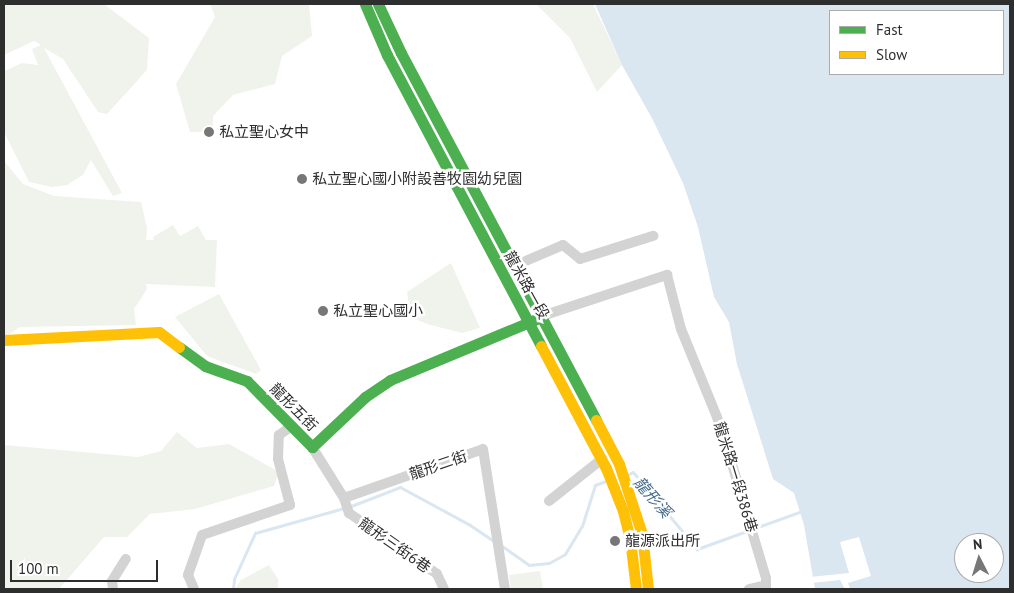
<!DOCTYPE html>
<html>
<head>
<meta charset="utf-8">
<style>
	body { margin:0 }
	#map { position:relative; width:1014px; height:593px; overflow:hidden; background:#fff; font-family:"PT Sans","Noto Sans TC",sans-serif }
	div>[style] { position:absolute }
	.green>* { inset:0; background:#f0f3ec }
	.water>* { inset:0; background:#dae6f0 }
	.pier>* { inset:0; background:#fff }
	.stream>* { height:3px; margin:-1.5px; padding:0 1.5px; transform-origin:1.5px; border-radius:1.5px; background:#dae6f0 }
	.street>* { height:10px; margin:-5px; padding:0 5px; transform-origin:5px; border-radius:5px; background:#d3d3d3 }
	.fast>* { height:11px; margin:-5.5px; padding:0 5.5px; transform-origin:5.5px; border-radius:5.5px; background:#4caf50 }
	.slow>* { height:11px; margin:-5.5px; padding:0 5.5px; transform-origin:5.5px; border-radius:5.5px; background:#ffc107 }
	.dots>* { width:14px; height:14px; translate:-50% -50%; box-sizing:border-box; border:2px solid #fff; border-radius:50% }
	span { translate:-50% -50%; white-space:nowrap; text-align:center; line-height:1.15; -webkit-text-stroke:5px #fff; paint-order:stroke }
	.poi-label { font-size:15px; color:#2e2e2e }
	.left { translate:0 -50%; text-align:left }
	.street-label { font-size:15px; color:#2e2e2e }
	.water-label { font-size:16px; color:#436a8a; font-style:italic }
	.frame { position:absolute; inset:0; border:5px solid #2e2e2e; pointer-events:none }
	.legend { position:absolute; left:829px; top:10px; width:175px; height:65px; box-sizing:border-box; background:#fff; border:1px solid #ababab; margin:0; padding:6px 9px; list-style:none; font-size:15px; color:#2e2e2e }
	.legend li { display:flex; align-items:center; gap:10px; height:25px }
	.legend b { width:25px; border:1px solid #ababab }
	.north { position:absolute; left:954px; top:533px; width:50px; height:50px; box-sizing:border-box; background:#fff; border:1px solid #ababab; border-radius:50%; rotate:355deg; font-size:14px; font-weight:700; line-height:20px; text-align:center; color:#2e2e2e }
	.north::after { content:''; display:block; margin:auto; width:18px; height:22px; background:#777; clip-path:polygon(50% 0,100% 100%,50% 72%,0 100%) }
	.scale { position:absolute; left:10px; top:560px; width:148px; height:22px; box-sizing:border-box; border:2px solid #2e2e2e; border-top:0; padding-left:6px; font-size:15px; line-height:18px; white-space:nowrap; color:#2e2e2e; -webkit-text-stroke:4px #fff; paint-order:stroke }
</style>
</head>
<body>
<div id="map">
	<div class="green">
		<div style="clip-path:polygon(4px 4px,104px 4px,149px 38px,147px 70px,107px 114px,98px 112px,63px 59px,44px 48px,122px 193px,113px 196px,91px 160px,83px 175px,67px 185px,52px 187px,29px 182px,4px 132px,4px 71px,22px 63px,38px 65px,32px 49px,41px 45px,34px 41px,4px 55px)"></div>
		<div style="clip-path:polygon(210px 4px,309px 4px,312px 36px,282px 56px,275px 84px,233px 95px,213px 116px,213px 132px,190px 132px,176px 84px,215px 17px)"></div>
		<div style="clip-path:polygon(536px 4px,593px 4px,622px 65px,597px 92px,570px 38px)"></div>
		<div style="clip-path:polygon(4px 161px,23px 184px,54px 196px,141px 202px,147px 228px,146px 240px,154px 240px,153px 237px,173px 225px,180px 236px,198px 226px,206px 240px,217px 240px,215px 287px,146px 284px,147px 289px,134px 309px,136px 325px,20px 327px,4px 338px)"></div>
		<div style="clip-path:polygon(451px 263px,480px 328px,462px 333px,427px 324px,411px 317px,407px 292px)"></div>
		<div style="clip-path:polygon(219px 294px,261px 370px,256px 374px,207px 356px,175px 317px)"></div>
		<div style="clip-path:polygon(177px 432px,197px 448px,229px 444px,279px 472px,274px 486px,195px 509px,150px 514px,127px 537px,104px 537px,59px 589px,4px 589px,4px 445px,138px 457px,161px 451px)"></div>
		<div style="clip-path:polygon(269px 565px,278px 579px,278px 589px,235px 589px,241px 580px)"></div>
		<div style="clip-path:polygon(540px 571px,543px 589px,511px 589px,509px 575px)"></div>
	</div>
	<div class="water">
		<div style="clip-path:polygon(evenodd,595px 4px,1010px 4px,1010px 589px,815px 589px,804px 525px,794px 493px,773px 479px,737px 364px,729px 322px,714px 297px,698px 227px,683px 183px,653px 120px,622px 65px,595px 4px,830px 11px,1003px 11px,1003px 74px,830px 74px,830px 11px,595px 4px,964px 543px,994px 543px,994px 573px,964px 573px,964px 543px)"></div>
	</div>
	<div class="pier">
		<div style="clip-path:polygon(859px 537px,871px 576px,848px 583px,850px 589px,845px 589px,840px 580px,811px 583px,810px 577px,849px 573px,840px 542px)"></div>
	</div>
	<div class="stream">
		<div style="left:629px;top:474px;width:4px;rotate:-27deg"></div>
		<div style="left:633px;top:472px;width:100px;rotate:50.3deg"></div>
		<div style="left:697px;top:549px;width:112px;rotate:-19.9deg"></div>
		<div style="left:502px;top:546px;width:33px;rotate:35deg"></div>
		<div style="left:529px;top:565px;width:20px;rotate:-6deg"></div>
		<div style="left:549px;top:563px;width:18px;rotate:-29deg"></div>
		<div style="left:565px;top:554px;width:33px;rotate:-59deg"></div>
		<div style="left:582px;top:526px;width:43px;rotate:-72.4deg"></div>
		<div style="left:595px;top:485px;width:12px;rotate:-20deg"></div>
		<div style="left:233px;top:589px;width:10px;rotate:-84deg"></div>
		<div style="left:234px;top:579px;width:51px;rotate:-65.5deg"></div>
		<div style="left:255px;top:533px;width:100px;rotate:-15.7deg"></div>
		<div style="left:351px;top:506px;width:53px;rotate:-21.2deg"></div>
		<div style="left:400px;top:487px;width:80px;rotate:28.5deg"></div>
		<div style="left:470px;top:525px;width:29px;rotate:34deg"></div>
	</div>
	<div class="street">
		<div style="left:514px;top:266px;width:53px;rotate:-23.2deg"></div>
		<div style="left:563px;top:245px;width:22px;rotate:39deg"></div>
		<div style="left:580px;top:259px;width:77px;rotate:-17.5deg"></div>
		<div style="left:542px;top:316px;width:132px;rotate:-18.2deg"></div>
		<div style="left:667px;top:275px;width:56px;rotate:75.5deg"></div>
		<div style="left:681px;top:329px;width:95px;rotate:67.8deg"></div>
		<div style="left:717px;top:417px;width:28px;rotate:72deg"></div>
		<div style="left:726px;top:444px;width:140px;rotate:73.4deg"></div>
		<div style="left:766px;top:578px;width:11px;rotate:90deg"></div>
		<div style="left:312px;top:447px;width:60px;rotate:57.9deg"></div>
		<div style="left:344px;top:498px;width:16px;rotate:72deg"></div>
		<div style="left:349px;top:513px;width:107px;rotate:34.7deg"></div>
		<div style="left:437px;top:574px;width:17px;rotate:65deg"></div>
		<div style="left:344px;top:498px;width:147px;rotate:-19.4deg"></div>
		<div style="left:483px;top:449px;width:142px;rotate:81.1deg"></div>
		<div style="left:549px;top:501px;width:68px;rotate:-38.4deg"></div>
		<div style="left:113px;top:589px;width:8px;rotate:-97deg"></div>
		<div style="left:112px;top:581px;width:26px;rotate:-58deg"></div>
		<div style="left:194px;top:589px;width:15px;rotate:-113deg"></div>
		<div style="left:188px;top:575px;width:42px;rotate:-70.7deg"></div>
		<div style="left:202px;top:535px;width:93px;rotate:-18.8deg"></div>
		<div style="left:290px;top:505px;width:48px;rotate:-104.6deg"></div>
		<div style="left:278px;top:459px;width:24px;rotate:-88deg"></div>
		<div style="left:279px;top:435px;width:16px;rotate:-35deg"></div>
		<div style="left:749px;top:589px;width:17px;rotate:-13deg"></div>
	</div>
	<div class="fast">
		<div style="left:365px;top:4px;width:56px;rotate:66.7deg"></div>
		<div style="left:387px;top:55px;width:329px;rotate:62.1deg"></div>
		<div style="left:378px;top:4px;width:54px;rotate:64.9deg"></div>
		<div style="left:401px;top:53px;width:416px;rotate:62deg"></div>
		<div style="left:179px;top:347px;width:32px;rotate:36deg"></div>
		<div style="left:205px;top:366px;width:45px;rotate:19.7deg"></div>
		<div style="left:247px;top:381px;width:93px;rotate:45.4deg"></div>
		<div style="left:312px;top:447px;width:73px;rotate:-43.3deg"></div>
		<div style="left:365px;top:397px;width:30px;rotate:-34deg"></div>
		<div style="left:390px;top:380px;width:161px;rotate:-22.6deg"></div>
	</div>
	<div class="slow">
		<div style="left:4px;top:340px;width:155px;rotate:-3deg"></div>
		<div style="left:159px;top:332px;width:25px;rotate:37deg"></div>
		<div style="left:541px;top:346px;width:138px;rotate:62deg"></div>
		<div style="left:606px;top:468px;width:46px;rotate:68.4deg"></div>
		<div style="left:623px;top:511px;width:29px;rotate:76deg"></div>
		<div style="left:630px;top:539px;width:50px;rotate:83.2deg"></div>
		<div style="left:596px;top:420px;width:50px;rotate:62.4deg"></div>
		<div style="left:619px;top:464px;width:74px;rotate:71.8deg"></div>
		<div style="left:642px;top:534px;width:55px;rotate:83.8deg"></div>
	</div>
	<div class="dots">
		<div style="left:209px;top:132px;background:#777"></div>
		<div style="left:302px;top:179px;background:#777"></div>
		<div style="left:323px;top:311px;background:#777"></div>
		<div style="left:615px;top:541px;background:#777"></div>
	</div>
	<div class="poi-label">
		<span class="left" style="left:219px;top:132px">私立聖心女中</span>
		<span class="left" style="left:312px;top:179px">私立聖心國小附設善牧園幼兒園</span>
		<span class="left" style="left:333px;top:311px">私立聖心國小</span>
		<span class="left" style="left:625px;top:541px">龍源派出所</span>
	</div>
	<div class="street-label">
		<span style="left:527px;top:285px;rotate:61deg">龍米路一段</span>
		<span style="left:294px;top:407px;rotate:45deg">龍形五街</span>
		<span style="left:438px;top:465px;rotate:-19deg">龍形二街</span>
		<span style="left:736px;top:477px;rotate:73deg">龍米路一段386巷</span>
		<span style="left:395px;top:545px;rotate:35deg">龍形三街6巷</span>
	</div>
	<div class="water-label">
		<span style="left:653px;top:497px;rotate:49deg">龍形溪</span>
	</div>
	<div class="frame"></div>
	<ul class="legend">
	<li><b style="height:6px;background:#4caf50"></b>Fast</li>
	<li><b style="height:6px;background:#ffc107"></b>Slow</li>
	</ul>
	<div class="north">N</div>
	<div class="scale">100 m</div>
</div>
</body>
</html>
